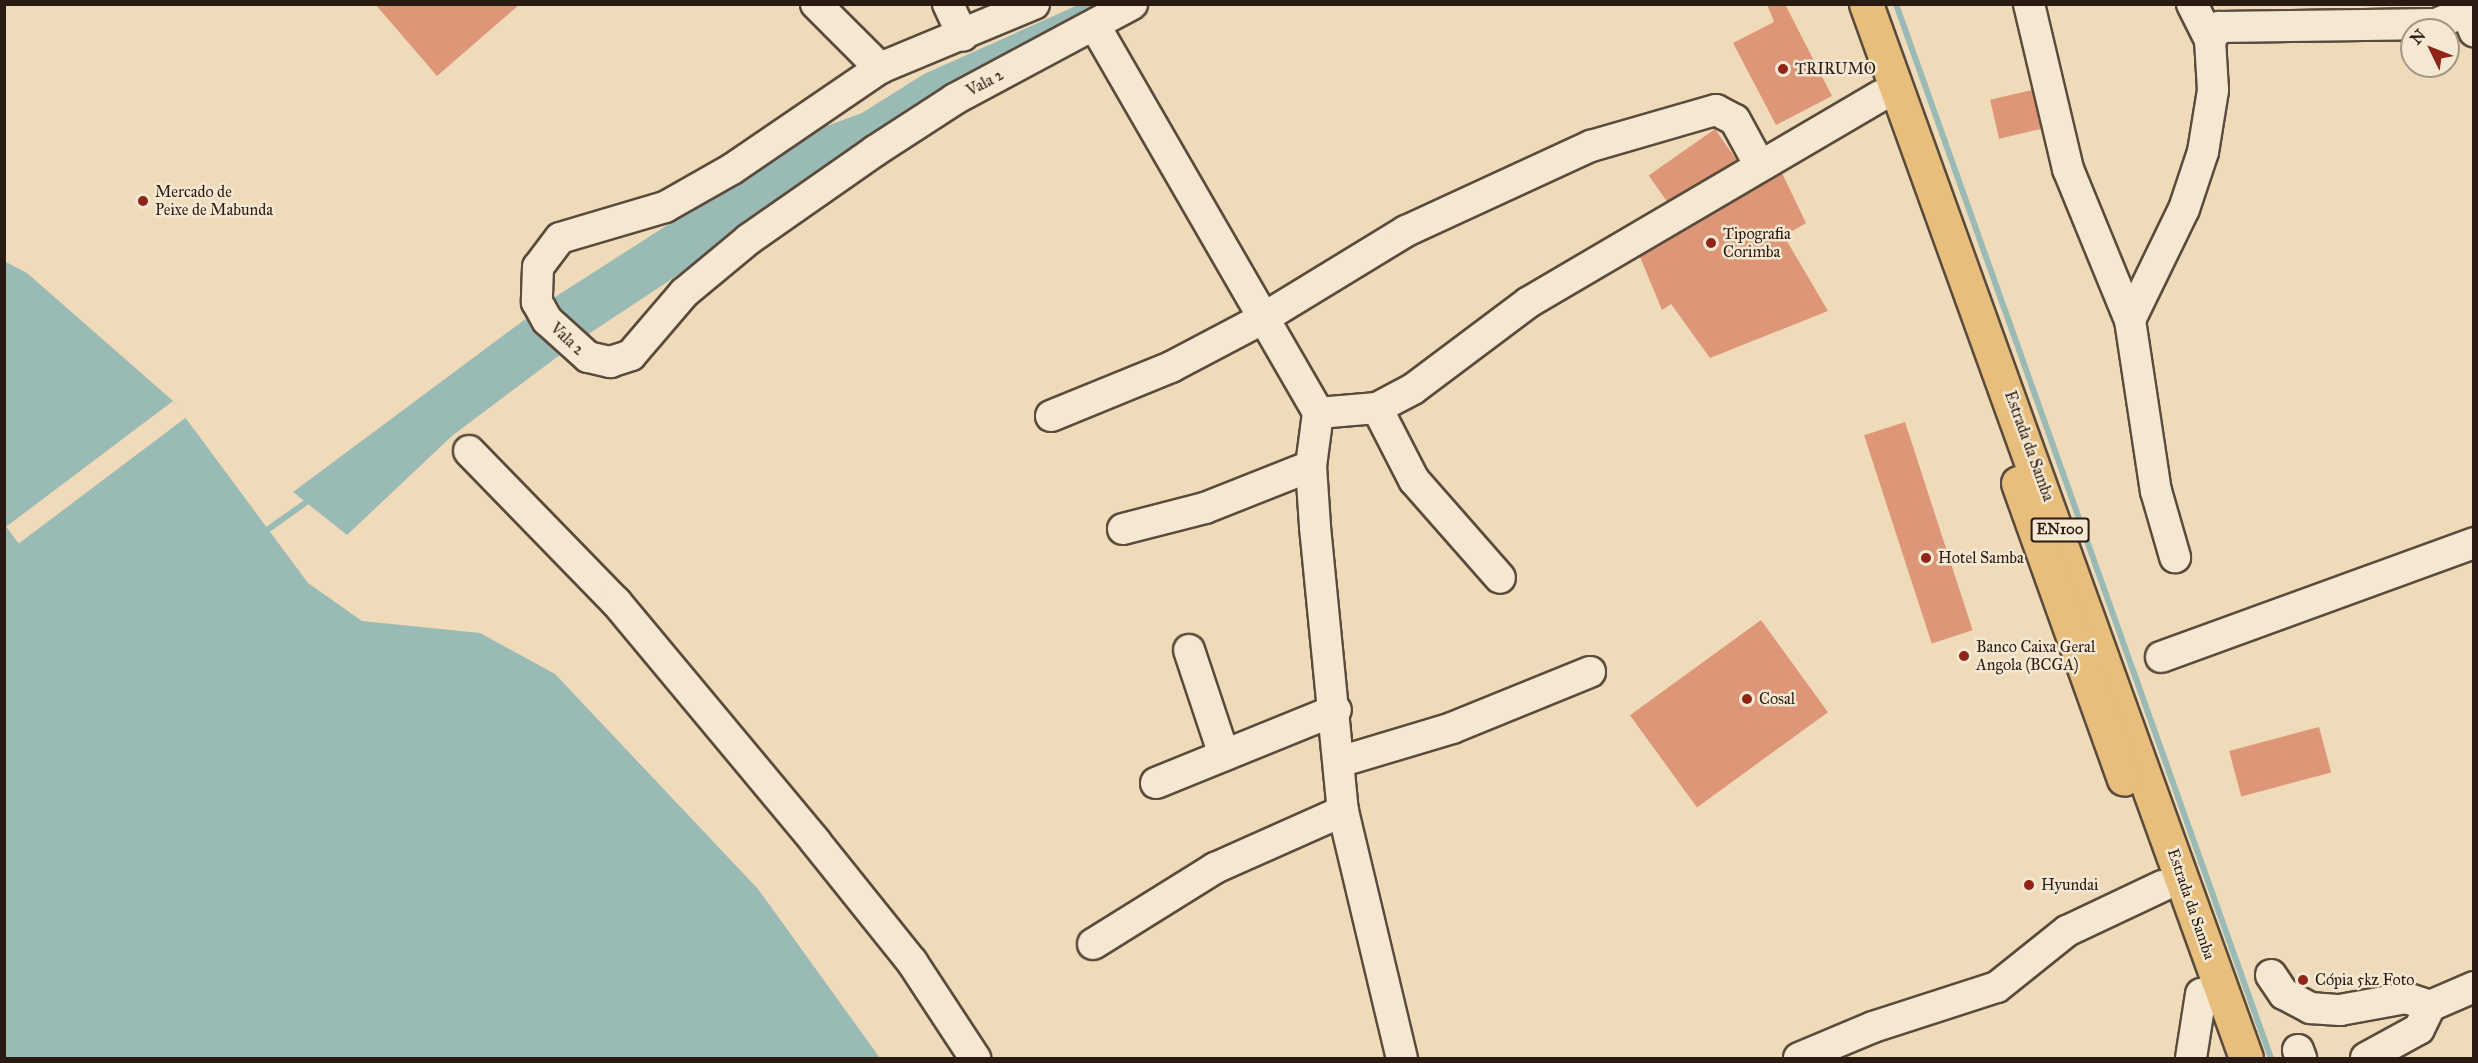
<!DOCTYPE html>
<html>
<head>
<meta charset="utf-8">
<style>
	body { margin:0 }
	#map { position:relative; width:2478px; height:1063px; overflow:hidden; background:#efdbb9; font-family:"IM FELL Great Primer",serif }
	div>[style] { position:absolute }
	.water>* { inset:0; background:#9abab5 }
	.pier>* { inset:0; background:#efdbb9; transform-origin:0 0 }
	.stream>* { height:6px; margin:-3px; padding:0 3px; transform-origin:3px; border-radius:3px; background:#9abab5 }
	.building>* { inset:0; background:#dd9778; transform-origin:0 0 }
	.roads { filter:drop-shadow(2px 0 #5a4b3c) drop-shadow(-2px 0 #5a4b3c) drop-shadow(0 2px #5a4b3c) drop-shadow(0 -2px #5a4b3c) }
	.minor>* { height:30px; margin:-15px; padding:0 15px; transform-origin:15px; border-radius:15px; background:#f5e8d2 }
	.major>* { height:33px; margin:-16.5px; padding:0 16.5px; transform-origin:16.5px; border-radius:16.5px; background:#e8be7c }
	.dots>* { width:16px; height:16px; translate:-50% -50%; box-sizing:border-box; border:3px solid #f5e8d2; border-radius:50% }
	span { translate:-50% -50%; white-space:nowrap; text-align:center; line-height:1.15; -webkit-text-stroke:5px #f5e8d2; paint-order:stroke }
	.shield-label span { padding:2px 4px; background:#f5e8d2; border:2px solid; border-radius:4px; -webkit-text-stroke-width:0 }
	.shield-label { font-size:15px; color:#291b12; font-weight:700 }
	.poi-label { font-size:16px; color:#291b12 }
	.left { translate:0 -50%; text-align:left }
	.street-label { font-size:16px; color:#291b12 }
	.frame { position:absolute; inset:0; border:6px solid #291b12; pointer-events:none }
	.north { position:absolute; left:2400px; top:18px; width:60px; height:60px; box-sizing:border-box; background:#f5e8d2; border:2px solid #a39685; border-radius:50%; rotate:313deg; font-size:16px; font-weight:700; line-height:24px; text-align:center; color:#291b12 }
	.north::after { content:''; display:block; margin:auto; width:21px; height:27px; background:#8f2418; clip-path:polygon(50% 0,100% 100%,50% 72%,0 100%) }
</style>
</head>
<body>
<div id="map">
	<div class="water">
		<div style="clip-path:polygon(1078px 5px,1126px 5px,876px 132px,840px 168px,584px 337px,453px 435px,347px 535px,293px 492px,555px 297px,816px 130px,862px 113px,924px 74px)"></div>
		<div style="clip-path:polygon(4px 261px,27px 273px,173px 401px,308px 583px,362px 621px,480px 633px,555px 674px,758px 889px,880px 1058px,5px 1058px)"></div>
	</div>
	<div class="pier">
		<div style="left:173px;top:401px;width:21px;height:209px;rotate:53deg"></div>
	</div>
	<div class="stream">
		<div style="left:1896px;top:4px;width:1119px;rotate:70.42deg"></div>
		<div style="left:267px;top:530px;width:54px;rotate:-35.2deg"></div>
	</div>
	<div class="building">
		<div style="clip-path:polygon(375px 4px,520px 4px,437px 76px)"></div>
		<div style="clip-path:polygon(1767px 4px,1785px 4px,1832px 96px,1776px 125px,1733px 43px,1774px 22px)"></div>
		<div style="left:2032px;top:90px;width:40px;height:43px;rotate:77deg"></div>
		<div style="left:1715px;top:129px;width:38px;height:81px;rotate:55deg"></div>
		<div style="clip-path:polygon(1782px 173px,1806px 223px,1784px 236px,1828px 311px,1710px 358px,1671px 304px,1662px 310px,1640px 257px)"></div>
		<div style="left:1905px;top:422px;width:219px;height:43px;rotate:72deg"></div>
		<div style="left:1761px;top:620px;width:114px;height:162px;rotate:54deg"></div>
		<div style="left:2319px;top:727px;width:47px;height:93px;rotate:75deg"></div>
	</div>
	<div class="roads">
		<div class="minor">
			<div style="left:816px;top:4px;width:91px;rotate:45deg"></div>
			<div style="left:948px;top:4px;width:35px;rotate:65deg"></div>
			<div style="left:1034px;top:4px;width:167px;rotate:157.4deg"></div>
			<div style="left:880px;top:68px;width:179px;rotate:145.7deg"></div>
			<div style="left:732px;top:169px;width:77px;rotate:150.4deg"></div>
			<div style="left:665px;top:207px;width:109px;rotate:163.6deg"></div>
			<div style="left:560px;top:238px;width:36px;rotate:127deg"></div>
			<div style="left:538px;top:267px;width:35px;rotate:92deg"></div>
			<div style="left:537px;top:302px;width:21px;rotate:61deg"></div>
			<div style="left:547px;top:320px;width:55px;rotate:42.1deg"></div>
			<div style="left:588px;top:357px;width:23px;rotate:13deg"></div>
			<div style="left:610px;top:362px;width:22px;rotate:-18deg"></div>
			<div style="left:631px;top:355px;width:82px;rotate:-49.5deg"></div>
			<div style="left:684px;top:293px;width:85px;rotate:-39.7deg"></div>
			<div style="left:749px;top:239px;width:154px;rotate:-34.9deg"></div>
			<div style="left:875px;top:151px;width:95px;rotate:-33deg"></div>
			<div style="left:955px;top:99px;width:201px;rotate:-28.2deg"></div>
			<div style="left:2029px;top:4px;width:170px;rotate:76.7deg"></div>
			<div style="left:2068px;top:169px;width:163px;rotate:67.7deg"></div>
			<div style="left:2130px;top:320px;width:173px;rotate:81.4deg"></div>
			<div style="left:2156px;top:491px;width:69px;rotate:73.9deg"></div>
			<div style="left:2192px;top:4px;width:40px;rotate:63.4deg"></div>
			<div style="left:1095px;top:26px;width:447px;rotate:60deg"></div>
			<div style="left:1318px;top:413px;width:53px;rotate:97.5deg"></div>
			<div style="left:1311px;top:466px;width:61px;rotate:86.2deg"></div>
			<div style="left:1315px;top:527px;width:285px;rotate:84.4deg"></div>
			<div style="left:1343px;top:811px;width:254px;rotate:76.6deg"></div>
			<div style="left:2130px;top:320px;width:123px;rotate:-64.1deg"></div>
			<div style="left:2184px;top:209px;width:60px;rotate:-71.6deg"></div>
			<div style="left:2203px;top:152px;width:63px;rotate:-80.8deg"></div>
			<div style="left:2213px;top:90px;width:50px;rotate:-93.4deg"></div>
			<div style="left:2210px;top:40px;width:16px;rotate:-55deg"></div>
			<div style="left:2219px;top:27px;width:217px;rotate:-0.8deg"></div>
			<div style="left:2436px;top:24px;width:33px;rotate:-23deg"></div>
			<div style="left:2466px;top:11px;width:22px;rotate:68deg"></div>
			<div style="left:1377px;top:408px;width:81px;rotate:62.8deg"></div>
			<div style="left:1414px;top:480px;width:130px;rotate:48.7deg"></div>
			<div style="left:1318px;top:413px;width:59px;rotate:-4.8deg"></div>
			<div style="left:1377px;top:408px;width:41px;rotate:-27.8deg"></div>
			<div style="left:1413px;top:389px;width:145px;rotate:-36.9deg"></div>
			<div style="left:1529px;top:302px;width:407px;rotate:-30.4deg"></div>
			<div style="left:1051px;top:416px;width:130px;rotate:-22.2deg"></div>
			<div style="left:1171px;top:367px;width:103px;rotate:-27.8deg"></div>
			<div style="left:1262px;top:319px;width:169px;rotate:-31.4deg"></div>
			<div style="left:1406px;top:231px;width:204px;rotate:-24.7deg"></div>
			<div style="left:1591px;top:146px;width:130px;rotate:-16.1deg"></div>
			<div style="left:1716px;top:110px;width:21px;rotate:28deg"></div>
			<div style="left:1735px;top:120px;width:52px;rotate:61.5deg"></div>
			<div style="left:469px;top:451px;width:211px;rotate:45.8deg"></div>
			<div style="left:616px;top:602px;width:311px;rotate:50.2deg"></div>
			<div style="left:815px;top:841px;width:155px;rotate:51.3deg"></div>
			<div style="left:912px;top:962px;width:115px;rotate:56.7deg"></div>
			<div style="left:1123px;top:529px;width:85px;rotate:-14.4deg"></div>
			<div style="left:1205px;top:508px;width:114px;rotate:-21.6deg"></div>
			<div style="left:1189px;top:650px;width:111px;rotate:71.6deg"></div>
			<div style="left:2161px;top:657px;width:333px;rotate:-20deg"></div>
			<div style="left:1339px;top:762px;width:118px;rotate:-16.7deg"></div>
			<div style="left:1452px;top:728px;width:149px;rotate:-22.1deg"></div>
			<div style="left:1156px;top:783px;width:194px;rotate:-22.1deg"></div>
			<div style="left:1093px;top:944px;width:144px;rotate:-31.9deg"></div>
			<div style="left:1215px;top:868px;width:140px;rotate:-24deg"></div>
			<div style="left:2271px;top:975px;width:23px;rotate:56deg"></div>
			<div style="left:2284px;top:994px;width:30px;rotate:28deg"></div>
			<div style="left:2310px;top:1008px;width:30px;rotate:4deg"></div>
			<div style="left:2340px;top:1010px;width:67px;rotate:-10.3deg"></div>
			<div style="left:2406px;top:998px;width:25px;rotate:18deg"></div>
			<div style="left:2298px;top:1050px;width:9px;rotate:69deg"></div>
			<div style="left:1799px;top:1058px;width:80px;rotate:-22.7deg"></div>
			<div style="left:1873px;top:1027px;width:130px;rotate:-17.9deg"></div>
			<div style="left:1997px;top:987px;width:90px;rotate:-38.7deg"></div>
			<div style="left:2067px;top:931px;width:105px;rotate:-25.3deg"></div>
			<div style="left:2191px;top:1058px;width:65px;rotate:-81.1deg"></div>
			<div style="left:2366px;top:1058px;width:60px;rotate:-28.7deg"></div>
			<div style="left:2419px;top:1029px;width:25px;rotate:-64deg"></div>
			<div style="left:2430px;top:1006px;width:48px;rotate:-23.4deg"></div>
		</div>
		<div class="major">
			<div style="left:1866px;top:4px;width:1120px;rotate:70.17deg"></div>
			<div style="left:2018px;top:483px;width:314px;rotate:70.3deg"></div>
		</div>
	</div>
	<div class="dots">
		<div style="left:1783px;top:69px;background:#8f2418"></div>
		<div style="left:143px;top:201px;background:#8f2418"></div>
		<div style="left:1711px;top:243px;background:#8f2418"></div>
		<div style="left:1926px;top:558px;background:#8f2418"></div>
		<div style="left:1964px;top:656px;background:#8f2418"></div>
		<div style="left:1747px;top:699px;background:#8f2418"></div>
		<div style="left:2029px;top:885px;background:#8f2418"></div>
		<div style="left:2303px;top:980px;background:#8f2418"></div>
	</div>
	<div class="shield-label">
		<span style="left:2060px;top:530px">EN100</span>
	</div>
	<div class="poi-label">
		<span class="left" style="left:1795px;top:69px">TRIRUMO</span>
		<span class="left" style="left:155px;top:201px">Mercado de<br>Peixe de Mabunda</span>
		<span class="left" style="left:1723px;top:243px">Tipografia<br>Corimba</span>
		<span class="left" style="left:1938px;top:558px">Hotel Samba</span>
		<span class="left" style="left:1976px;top:656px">Banco Caixa Geral<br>Angola (BCGA)</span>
		<span class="left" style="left:1759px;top:699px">Cosal</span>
		<span class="left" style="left:2041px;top:885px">Hyundai</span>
		<span class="left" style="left:2315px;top:980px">Cópia 5kz Foto</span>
	</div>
	<div class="street-label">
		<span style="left:985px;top:83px;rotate:-28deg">Vala 2</span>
		<span style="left:567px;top:339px;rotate:43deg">Vala 2</span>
		<span style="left:2029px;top:446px;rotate:70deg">Estrada da Samba</span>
		<span style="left:2191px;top:904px;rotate:71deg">Estrada da Samba</span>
	</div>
	<div class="frame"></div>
	<div class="north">N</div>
</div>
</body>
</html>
